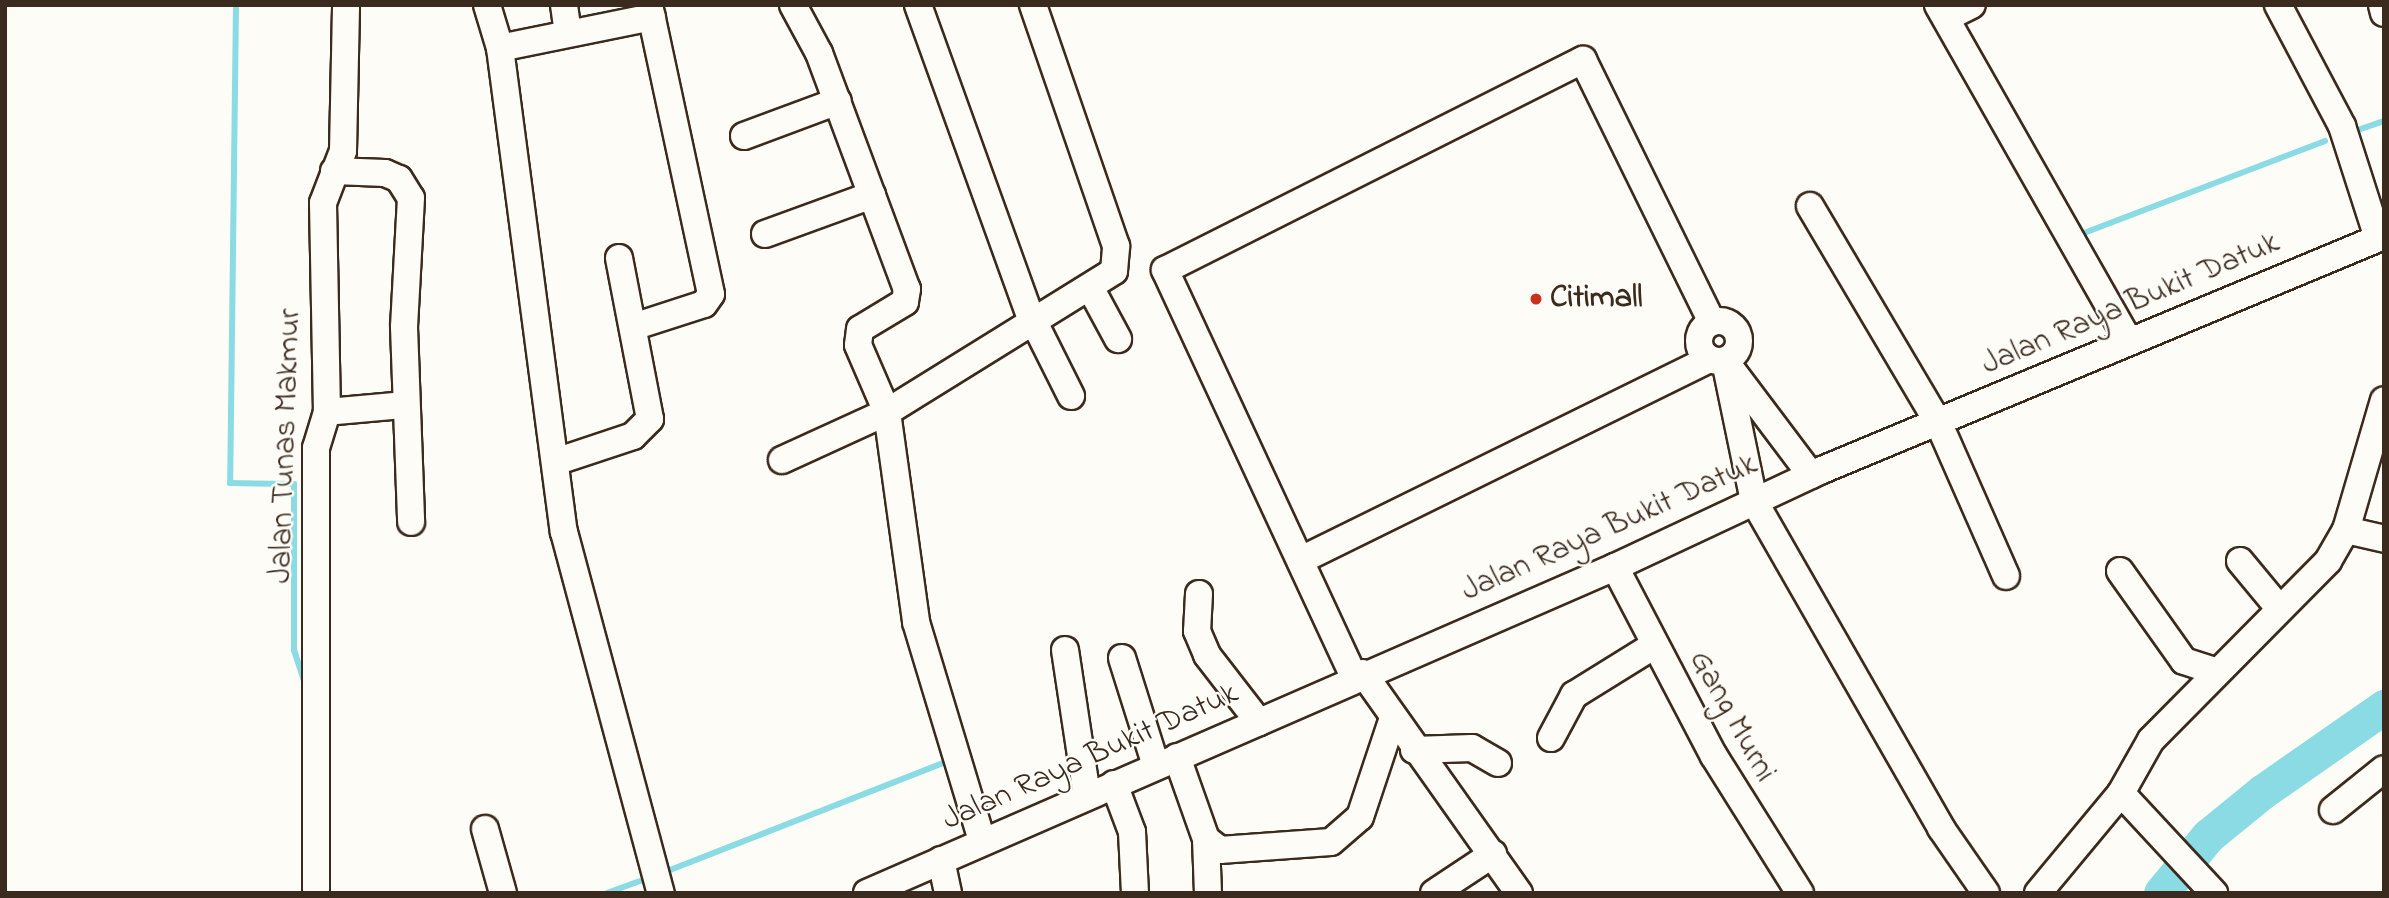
<!DOCTYPE html>
<html>
<head>
<meta charset="utf-8">
<style>
	body { margin:0 }
	#map { position:relative; width:2389px; height:898px; overflow:hidden; background:#fdfcf7; font-family:"Indie Flower",sans-serif }
	div>[style] { position:absolute }
	.stream>* { height:6px; margin:-3px; padding:0 3px; transform-origin:3px; border-radius:3px; background:#8adbe4 }
	.river>* { height:35px; margin:-17.5px; padding:0 17.5px; transform-origin:17.5px; border-radius:17.5px; background:#8adbe4 }
	.roads { filter:drop-shadow(2px 0 #3b2a1e) drop-shadow(-2px 0 #3b2a1e) drop-shadow(0 2px #3b2a1e) drop-shadow(0 -2px #3b2a1e) }
	.minor>* { height:26px; margin:-13px; padding:0 13px; transform-origin:13px; border-radius:13px; background:#fdfcf7 }
	.minor>.ring { margin:-13px; padding:0; box-sizing:content-box; background:none; border:26px solid #fdfcf7; border-radius:50% }
	.dots>* { width:19px; height:19px; translate:-50% -50%; box-sizing:border-box; border:4px solid #fdfcf7; border-radius:50% }
	span { translate:-50% -50%; white-space:nowrap; text-align:center; line-height:1.15; -webkit-text-stroke:5px #fdfcf7; paint-order:stroke }
	.poi-label { font-size:32px; color:#3b2a1e; font-weight:700 }
	.left { translate:0 -50%; text-align:left }
	.street-label { font-size:32px; color:#3b2a1e }
	.frame { position:absolute; inset:0; border:7px solid #3b2a1e; pointer-events:none }
</style>
</head>
<body>
<div id="map">
	<div class="stream">
		<div style="left:236px;top:5px;width:478px;rotate:90.7deg"></div>
		<div style="left:230px;top:483px;width:64px;rotate:0.9deg"></div>
		<div style="left:294px;top:484px;width:166px;rotate:90deg"></div>
		<div style="left:294px;top:650px;width:32px;rotate:72deg"></div>
		<div style="left:2355px;top:131px;width:31px;rotate:-19deg"></div>
		<div style="left:2084px;top:233px;width:258px;rotate:-20.9deg"></div>
		<div style="left:670px;top:870px;width:301px;rotate:-21.4deg"></div>
		<div style="left:607px;top:893px;width:35px;rotate:-20deg"></div>
	</div>
	<div class="river">
		<div style="left:2161px;top:893px;width:74px;rotate:-50.5deg"></div>
		<div style="left:2208px;top:836px;width:70px;rotate:-39.2deg"></div>
		<div style="left:2262px;top:792px;width:149px;rotate:-34.9deg"></div>
	</div>
	<div class="roads">
		<div class="minor">
			<div style="left:487px;top:5px;width:45px;rotate:73.2deg"></div>
			<div style="left:500px;top:48px;width:488px;rotate:82.5deg"></div>
			<div style="left:564px;top:532px;width:374px;rotate:75deg"></div>
			<div style="left:564px;top:5px;width:28px;rotate:82deg"></div>
			<div style="left:793px;top:5px;width:55px;rotate:61.6deg"></div>
			<div style="left:819px;top:53px;width:252px;rotate:69.6deg"></div>
			<div style="left:907px;top:289px;width:13px;rotate:99deg"></div>
			<div style="left:905px;top:302px;width:52px;rotate:149deg"></div>
			<div style="left:860px;top:329px;width:16px;rotate:97deg"></div>
			<div style="left:858px;top:345px;width:73px;rotate:66.6deg"></div>
			<div style="left:887px;top:412px;width:212px;rotate:82.1deg"></div>
			<div style="left:916px;top:622px;width:229px;rotate:73.2deg"></div>
			<div style="left:918px;top:5px;width:339px;rotate:70.2deg"></div>
			<div style="left:1938px;top:5px;width:386px;rotate:60.4deg"></div>
			<div style="left:2278px;top:5px;width:137px;rotate:62.1deg"></div>
			<div style="left:2342px;top:126px;width:118px;rotate:72.2deg"></div>
			<div style="left:2382px;top:5px;width:8px;rotate:76deg"></div>
			<div style="left:1946px;top:18px;width:29px;rotate:-27deg"></div>
			<div style="left:500px;top:48px;width:155px;rotate:-11.5deg"></div>
			<div style="left:744px;top:136px;width:100px;rotate:-20.4deg"></div>
			<div style="left:334px;top:171px;width:51px;rotate:2.2deg"></div>
			<div style="left:385px;top:173px;width:15px;rotate:23deg"></div>
			<div style="left:399px;top:179px;width:22px;rotate:58deg"></div>
			<div style="left:411px;top:198px;width:129px;rotate:93.1deg"></div>
			<div style="left:404px;top:327px;width:195px;rotate:87.9deg"></div>
			<div style="left:1810px;top:206px;width:253px;rotate:59.4deg"></div>
			<div style="left:1939px;top:424px;width:166px;rotate:66.2deg"></div>
			<div style="left:765px;top:234px;width:114px;rotate:-20deg"></div>
			<div style="left:1091px;top:289px;width:57px;rotate:61.6deg"></div>
			<div style="left:1033px;top:320px;width:85px;rotate:63.4deg"></div>
			<div class="ring" style="left:1699px;top:321px;width:14px;height:14px"></div>
			<div style="left:636px;top:326px;width:71px;rotate:-17.9deg"></div>
			<div style="left:704px;top:304px;width:12px;rotate:-55deg"></div>
			<div style="left:711px;top:294px;width:296px;rotate:-102.1deg"></div>
			<div style="left:327px;top:412px;width:77px;rotate:-5.2deg"></div>
			<div style="left:782px;top:460px;width:115px;rotate:-24.6deg"></div>
			<div style="left:887px;top:412px;width:267px;rotate:-31.8deg"></div>
			<div style="left:1114px;top:271px;width:25px;rotate:-85deg"></div>
			<div style="left:1116px;top:246px;width:255px;rotate:-109deg"></div>
			<div style="left:555px;top:462px;width:82px;rotate:-18.4deg"></div>
			<div style="left:633px;top:436px;width:24px;rotate:-45deg"></div>
			<div style="left:650px;top:419px;width:164px;rotate:-100.9deg"></div>
			<div style="left:1811px;top:475px;width:143px;rotate:-127deg"></div>
			<div style="left:1725px;top:361px;width:143px;rotate:78.3deg"></div>
			<div style="left:1754px;top:501px;width:377px;rotate:60.2deg"></div>
			<div style="left:1941px;top:828px;width:79px;rotate:55.3deg"></div>
			<div style="left:2346px;top:530px;width:39px;rotate:13deg"></div>
			<div style="left:1301px;top:560px;width:455px;rotate:-26.2deg"></div>
			<div style="left:2240px;top:561px;width:61px;rotate:50.3deg"></div>
			<div style="left:1615px;top:567px;width:213px;rotate:62.4deg"></div>
			<div style="left:1714px;top:756px;width:162px;rotate:57.9deg"></div>
			<div style="left:2120px;top:571px;width:110px;rotate:54.6deg"></div>
			<div style="left:2184px;top:661px;width:32px;rotate:18deg"></div>
			<div style="left:1199px;top:594px;width:37px;rotate:93deg"></div>
			<div style="left:1197px;top:631px;width:26px;rotate:67deg"></div>
			<div style="left:1207px;top:655px;width:85px;rotate:52.2deg"></div>
			<div style="left:1065px;top:650px;width:148px;rotate:81.4deg"></div>
			<div style="left:1122px;top:658px;width:113px;rotate:72.5deg"></div>
			<div style="left:1363px;top:673px;width:270px;rotate:54.7deg"></div>
			<div style="left:1354px;top:677px;width:449px;rotate:-114.9deg"></div>
			<div style="left:1165px;top:270px;width:468px;rotate:-26.7deg"></div>
			<div style="left:1583px;top:60px;width:292px;rotate:63.8deg"></div>
			<div style="left:1551px;top:738px;width:49px;rotate:-61.9deg"></div>
			<div style="left:1574px;top:695px;width:93px;rotate:-31.8deg"></div>
			<div style="left:1414px;top:750px;width:58px;rotate:-2deg"></div>
			<div style="left:1472px;top:748px;width:30px;rotate:30deg"></div>
			<div style="left:1177px;top:757px;width:87px;rotate:70.5deg"></div>
			<div style="left:1206px;top:839px;width:18px;rotate:38deg"></div>
			<div style="left:1220px;top:850px;width:111px;rotate:-4.1deg"></div>
			<div style="left:1331px;top:842px;width:38px;rotate:-41deg"></div>
			<div style="left:1360px;top:817px;width:104px;rotate:-71.6deg"></div>
			<div style="left:1114px;top:784px;width:51px;rotate:69.4deg"></div>
			<div style="left:1132px;top:832px;width:61px;rotate:87.2deg"></div>
			<div style="left:2121px;top:793px;width:137px;rotate:47.1deg"></div>
			<div style="left:2333px;top:810px;width:65px;rotate:-38.8deg"></div>
			<div style="left:485px;top:829px;width:66px;rotate:74.3deg"></div>
			<div style="left:1206px;top:839px;width:54px;rotate:87.9deg"></div>
			<div style="left:941px;top:860px;width:34px;rotate:78deg"></div>
			<div style="left:316px;top:893px;width:445px;rotate:-90deg"></div>
			<div style="left:316px;top:448px;width:38px;rotate:-73deg"></div>
			<div style="left:327px;top:412px;width:209px;rotate:-91.1deg"></div>
			<div style="left:323px;top:203px;width:56px;rotate:-69deg"></div>
			<div style="left:343px;top:151px;width:146px;rotate:-88.8deg"></div>
			<div style="left:867px;top:893px;width:816px;rotate:-23.55deg"></div>
			<div style="left:1615px;top:567px;width:229px;rotate:-25.1deg"></div>
			<div style="left:1822px;top:470px;width:609px;rotate:-22.61deg"></div>
			<div style="left:1434px;top:893px;width:71px;rotate:-33.5deg"></div>
			<div style="left:2038px;top:893px;width:130px;rotate:-50.3deg"></div>
			<div style="left:2121px;top:793px;width:61px;rotate:-60.5deg"></div>
			<div style="left:2151px;top:740px;width:252px;rotate:-45.3deg"></div>
			<div style="left:2328px;top:561px;width:36px;rotate:-60deg"></div>
			<div style="left:2346px;top:530px;width:135px;rotate:-73.7deg"></div>
		</div>
	</div>
	<div class="dots">
		<div style="left:1536px;top:299px;background:#c8321e"></div>
	</div>
	<div class="poi-label">
		<span class="left" style="left:1550px;top:299px">Citimall</span>
	</div>
	<div class="street-label">
		<span style="left:2131px;top:305px;rotate:-23deg">Jalan Raya Bukit Datuk</span>
		<span style="left:287px;top:446px;rotate:-88deg">Jalan Tunas Makmur</span>
		<span style="left:1610px;top:529px;rotate:-24deg">Jalan Raya Bukit Datuk</span>
		<span style="left:1731px;top:717px;rotate:61deg">Gang Murni</span>
		<span style="left:1091px;top:758px;rotate:-24deg">Jalan Raya Bukit Datuk</span>
	</div>
	<div class="frame"></div>
</div>
</body>
</html>
